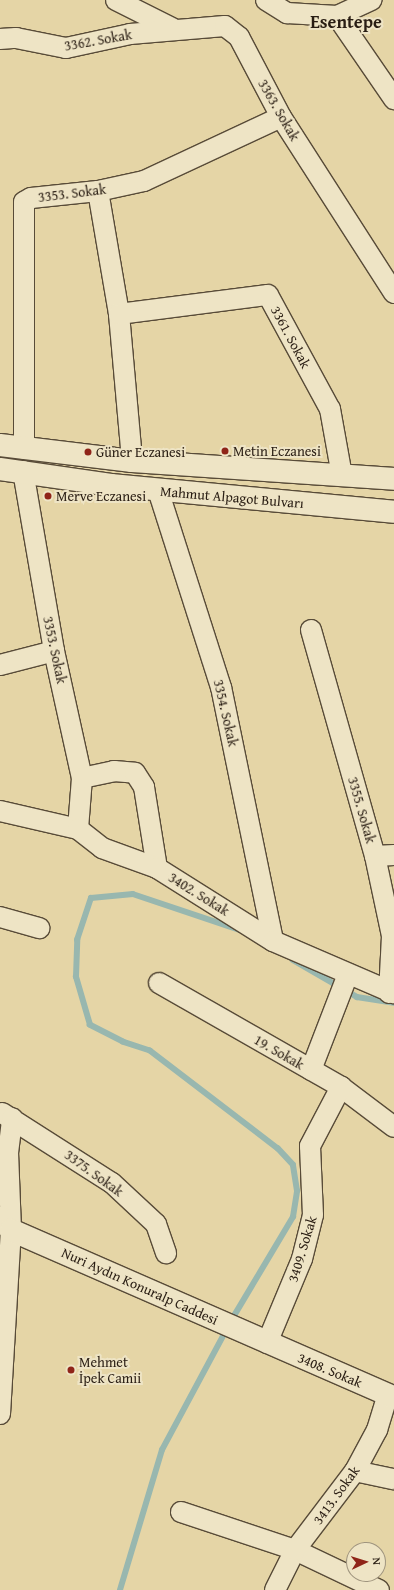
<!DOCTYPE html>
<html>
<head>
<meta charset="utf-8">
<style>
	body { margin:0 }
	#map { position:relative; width:394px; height:1590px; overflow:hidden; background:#e5d5a6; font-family:"Gentium Book Plus",serif }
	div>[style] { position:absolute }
	.stream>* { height:5.5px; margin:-2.75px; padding:0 2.75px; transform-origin:2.75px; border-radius:2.75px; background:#98b7af }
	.roads { filter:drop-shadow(1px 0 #584b38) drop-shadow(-1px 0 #584b38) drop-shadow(0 1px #584b38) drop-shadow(0 -1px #584b38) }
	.street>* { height:20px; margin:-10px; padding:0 10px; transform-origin:10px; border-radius:10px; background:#eee4c5 }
	.secondary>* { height:22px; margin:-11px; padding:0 11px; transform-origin:11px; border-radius:11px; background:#eee4c5 }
	.dots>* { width:11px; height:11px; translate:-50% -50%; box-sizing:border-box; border:2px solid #eee4c5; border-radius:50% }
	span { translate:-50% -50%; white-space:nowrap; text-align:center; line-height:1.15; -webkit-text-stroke:4px #eee4c5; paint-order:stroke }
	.street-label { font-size:14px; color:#291d13 }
	.poi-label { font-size:14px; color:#291d13 }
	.left { translate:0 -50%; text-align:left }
	.district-label { font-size:18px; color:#291d13; font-weight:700 }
	.north { position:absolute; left:346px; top:1542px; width:40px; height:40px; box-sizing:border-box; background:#eee4c5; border:1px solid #9f947e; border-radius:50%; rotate:86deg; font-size:11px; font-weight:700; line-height:16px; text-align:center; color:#291d13 }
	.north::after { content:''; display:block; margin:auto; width:14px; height:18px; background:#8f2418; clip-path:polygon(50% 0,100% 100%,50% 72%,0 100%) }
</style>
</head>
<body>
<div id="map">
	<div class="stream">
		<div style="left:293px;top:960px;width:74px;rotate:30deg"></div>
		<div style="left:357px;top:997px;width:37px;rotate:9deg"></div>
		<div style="left:231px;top:1321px;width:121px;rotate:-59.2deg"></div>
		<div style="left:293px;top:1217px;width:26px;rotate:-81deg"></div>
		<div style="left:297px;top:1191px;width:26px;rotate:-99deg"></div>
		<div style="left:293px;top:1165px;width:22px;rotate:-133deg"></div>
		<div style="left:278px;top:1149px;width:161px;rotate:-142.6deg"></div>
		<div style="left:150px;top:1051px;width:28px;rotate:-162deg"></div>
		<div style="left:123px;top:1042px;width:37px;rotate:-153deg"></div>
		<div style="left:90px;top:1025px;width:50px;rotate:-106.3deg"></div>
		<div style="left:76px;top:977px;width:37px;rotate:-88deg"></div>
		<div style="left:77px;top:940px;width:44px;rotate:-71.6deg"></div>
		<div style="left:91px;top:898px;width:42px;rotate:-5.4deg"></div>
		<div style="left:133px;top:894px;width:113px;rotate:18.6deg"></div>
		<div style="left:120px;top:1590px;width:146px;rotate:-73.3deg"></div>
		<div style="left:162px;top:1450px;width:137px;rotate:-61.8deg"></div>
	</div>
	<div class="roads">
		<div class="street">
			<div style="left:116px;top:0;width:63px;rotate:26.6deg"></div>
			<div style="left:266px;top:0;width:25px;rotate:32deg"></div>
			<div style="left:287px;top:13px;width:50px;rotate:3.4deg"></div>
			<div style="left:337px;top:16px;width:38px;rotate:-25deg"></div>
			<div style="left:337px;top:16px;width:101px;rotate:55.5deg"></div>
			<div style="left:0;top:39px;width:16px;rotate:-4deg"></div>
			<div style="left:16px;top:38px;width:51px;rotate:11.3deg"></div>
			<div style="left:66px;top:48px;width:66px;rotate:-12.3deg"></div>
			<div style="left:130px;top:34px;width:95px;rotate:-4.8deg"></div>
			<div style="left:225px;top:26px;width:18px;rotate:38deg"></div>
			<div style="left:239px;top:37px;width:90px;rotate:62.3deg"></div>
			<div style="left:281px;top:117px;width:209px;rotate:57.3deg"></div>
			<div style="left:98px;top:191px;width:125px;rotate:80.3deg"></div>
			<div style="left:119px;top:314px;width:148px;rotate:84.9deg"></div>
			<div style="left:119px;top:314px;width:150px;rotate:-7.3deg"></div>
			<div style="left:268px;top:295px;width:130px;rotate:61.5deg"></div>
			<div style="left:330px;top:409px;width:68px;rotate:79.8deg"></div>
			<div style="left:24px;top:449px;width:247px;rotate:-90deg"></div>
			<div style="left:24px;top:202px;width:8px;rotate:-30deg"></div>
			<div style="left:31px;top:198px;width:67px;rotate:-6deg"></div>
			<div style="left:98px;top:191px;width:47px;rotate:-12.3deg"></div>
			<div style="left:144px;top:181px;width:151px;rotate:-25deg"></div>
			<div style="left:23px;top:471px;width:183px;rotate:80.2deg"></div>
			<div style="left:54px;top:651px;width:130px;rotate:77.6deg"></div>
			<div style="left:82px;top:778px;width:51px;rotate:94.5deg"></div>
			<div style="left:158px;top:490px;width:207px;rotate:72.3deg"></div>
			<div style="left:221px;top:687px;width:259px;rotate:78.4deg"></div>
			<div style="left:311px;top:630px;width:235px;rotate:74.2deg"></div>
			<div style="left:375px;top:856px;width:82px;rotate:78deg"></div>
			<div style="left:392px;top:936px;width:57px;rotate:93deg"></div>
			<div style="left:0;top:665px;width:56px;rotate:-14.5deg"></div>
			<div style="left:82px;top:778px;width:33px;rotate:-12deg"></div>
			<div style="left:114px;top:771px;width:21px;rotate:5deg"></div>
			<div style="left:135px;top:773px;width:17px;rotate:57deg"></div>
			<div style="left:144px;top:787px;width:82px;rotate:80.9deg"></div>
			<div style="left:0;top:811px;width:80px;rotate:13deg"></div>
			<div style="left:78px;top:829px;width:31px;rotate:38deg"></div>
			<div style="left:102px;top:848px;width:59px;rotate:20deg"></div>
			<div style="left:157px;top:868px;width:137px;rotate:32.2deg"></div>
			<div style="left:273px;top:941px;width:132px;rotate:23.3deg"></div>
			<div style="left:375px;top:856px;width:19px;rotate:-3deg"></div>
			<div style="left:0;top:917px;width:41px;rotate:15.8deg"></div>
			<div style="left:159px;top:983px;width:210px;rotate:29.7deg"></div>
			<div style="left:341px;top:1087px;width:66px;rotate:37deg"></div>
			<div style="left:311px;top:1070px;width:103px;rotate:-68.9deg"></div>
			<div style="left:2px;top:1113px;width:130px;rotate:32.5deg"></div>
			<div style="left:112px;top:1183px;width:60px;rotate:43deg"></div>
			<div style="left:156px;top:1224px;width:31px;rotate:71deg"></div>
			<div style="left:267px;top:1343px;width:91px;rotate:-67.4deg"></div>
			<div style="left:302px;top:1259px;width:45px;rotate:-76deg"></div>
			<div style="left:313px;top:1215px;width:69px;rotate:-92.5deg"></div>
			<div style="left:310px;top:1146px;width:67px;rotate:-62.3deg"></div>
			<div style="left:0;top:1414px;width:184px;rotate:-86.6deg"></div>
			<div style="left:11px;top:1230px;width:77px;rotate:-92.2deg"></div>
			<div style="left:8px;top:1153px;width:35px;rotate:-83deg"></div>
			<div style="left:355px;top:1471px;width:40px;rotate:12deg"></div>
			<div style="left:181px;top:1512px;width:120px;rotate:18.4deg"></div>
			<div style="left:295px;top:1550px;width:93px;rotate:25.5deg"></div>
			<div style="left:275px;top:1590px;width:45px;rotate:-63.4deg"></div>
			<div style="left:295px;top:1550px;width:99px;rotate:-52.8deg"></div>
			<div style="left:355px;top:1471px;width:47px;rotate:-61.8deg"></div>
			<div style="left:377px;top:1430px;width:37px;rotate:-73deg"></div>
		</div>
		<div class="secondary">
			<div style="left:0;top:445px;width:133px;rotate:6.9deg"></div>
			<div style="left:132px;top:461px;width:263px;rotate:3.9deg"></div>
			<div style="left:0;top:469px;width:112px;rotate:8.2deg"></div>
			<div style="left:111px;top:485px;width:284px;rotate:5.4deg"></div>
			<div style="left:0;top:1218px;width:16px;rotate:47deg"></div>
			<div style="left:11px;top:1230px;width:418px;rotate:23.6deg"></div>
		</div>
	</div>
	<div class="dots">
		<div style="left:225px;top:451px;background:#8f2418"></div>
		<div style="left:88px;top:452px;background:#8f2418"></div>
		<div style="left:48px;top:496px;background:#8f2418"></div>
		<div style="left:71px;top:1370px;background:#8f2418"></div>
	</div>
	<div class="street-label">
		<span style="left:98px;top:40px;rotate:-10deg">3362. Sokak</span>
		<span style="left:279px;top:110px;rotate:60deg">3363. Sokak</span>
		<span style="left:72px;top:193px;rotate:-7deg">3353. Sokak</span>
		<span style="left:291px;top:337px;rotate:62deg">3361. Sokak</span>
		<span style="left:232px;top:497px;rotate:5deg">Mahmut Alpagot Bulvarı</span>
		<span style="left:55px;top:650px;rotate:78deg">3353. Sokak</span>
		<span style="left:226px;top:713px;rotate:77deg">3354. Sokak</span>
		<span style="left:362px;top:810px;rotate:74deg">3355. Sokak</span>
		<span style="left:199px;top:894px;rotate:32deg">3402. Sokak</span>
		<span style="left:279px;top:1052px;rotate:30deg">19. Sokak</span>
		<span style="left:94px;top:1173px;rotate:36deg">3375. Sokak</span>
		<span style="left:302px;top:1249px;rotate:-73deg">3409. Sokak</span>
		<span style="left:140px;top:1286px;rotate:24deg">Nuri Aydın Konuralp Caddesi</span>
		<span style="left:330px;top:1370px;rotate:23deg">3408. Sokak</span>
		<span style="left:336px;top:1495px;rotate:-54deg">3413. Sokak</span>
	</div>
	<div class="poi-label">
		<span class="left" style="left:233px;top:451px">Metin Eczanesi</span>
		<span class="left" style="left:96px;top:452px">Güner Eczanesi</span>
		<span class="left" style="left:56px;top:496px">Merve Eczanesi</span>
		<span class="left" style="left:79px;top:1370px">Mehmet<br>İpek Camii</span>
	</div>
	<div class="district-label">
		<span style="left:346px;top:22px">Esentepe</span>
	</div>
	<div class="north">N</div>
</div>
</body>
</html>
